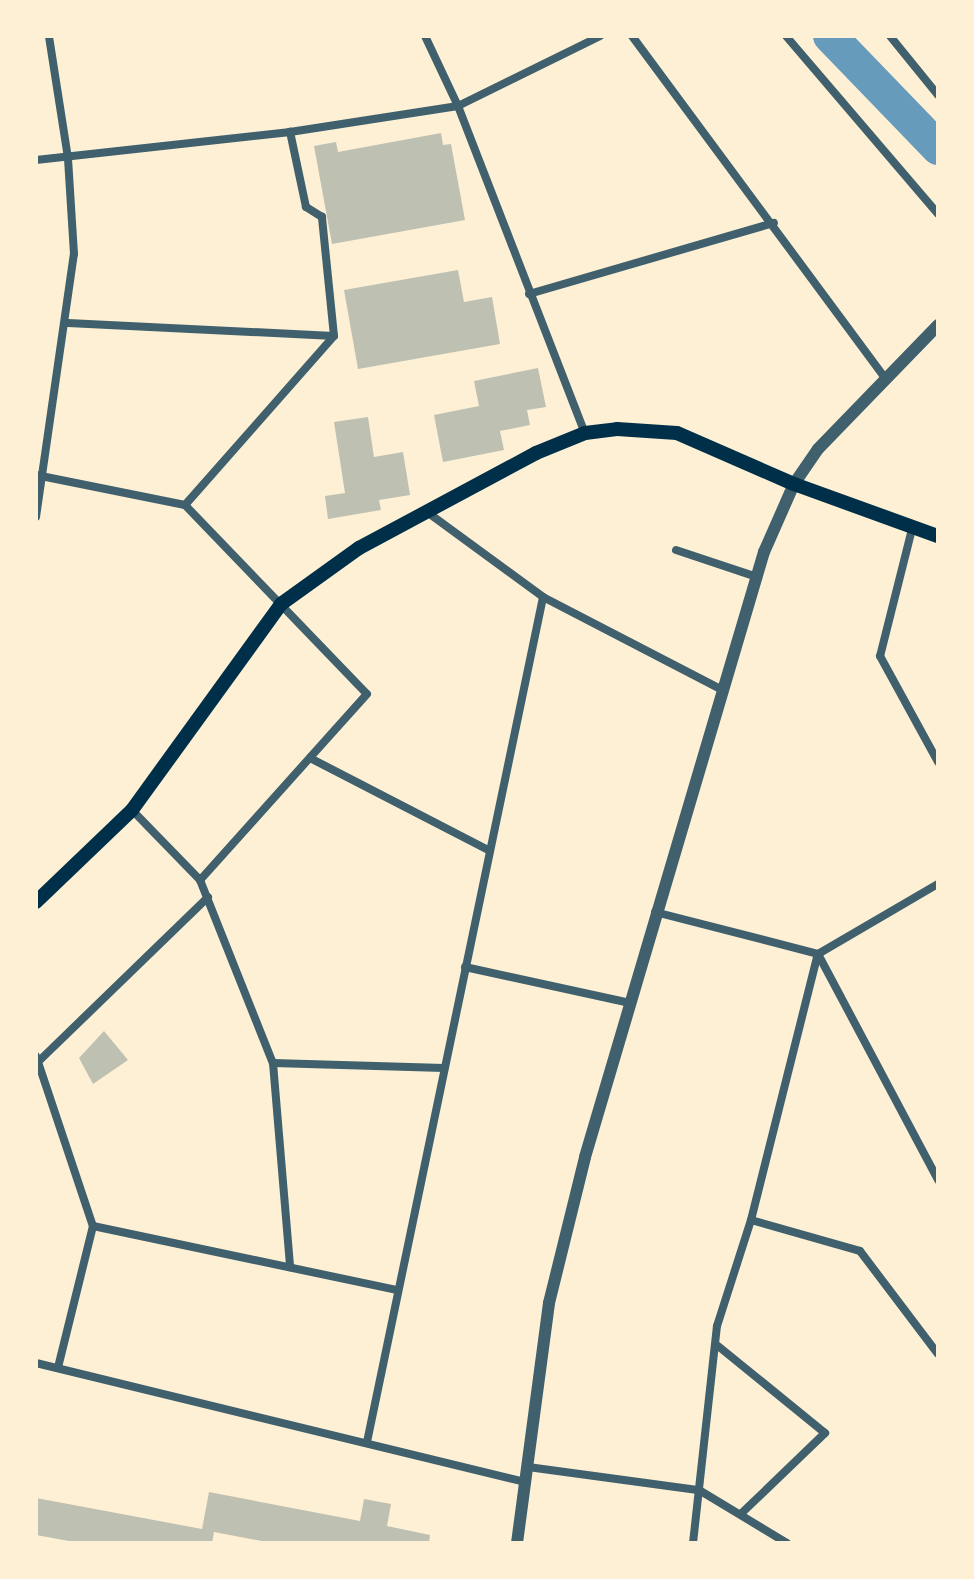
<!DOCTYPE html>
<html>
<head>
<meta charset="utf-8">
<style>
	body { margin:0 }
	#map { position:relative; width:974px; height:1579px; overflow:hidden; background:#fdf0d5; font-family:"PT Serif",serif }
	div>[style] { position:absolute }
	.river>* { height:34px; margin:-17px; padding:0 17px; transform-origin:17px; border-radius:17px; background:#669bbc }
	.building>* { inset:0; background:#bec0b2 }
	.path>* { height:3px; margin:-1.5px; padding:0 1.5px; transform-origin:1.5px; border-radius:1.5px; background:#003049 }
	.minor>* { height:8px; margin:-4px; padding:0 4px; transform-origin:4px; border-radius:4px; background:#3f606c }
	.tertiary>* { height:12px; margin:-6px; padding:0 6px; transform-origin:6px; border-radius:6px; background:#3f606c }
	.secondary>* { height:14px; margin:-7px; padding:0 7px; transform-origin:7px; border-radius:7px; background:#003049 }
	span { translate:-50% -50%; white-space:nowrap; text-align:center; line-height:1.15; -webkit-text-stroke:6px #fdf0d5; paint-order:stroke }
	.frame { position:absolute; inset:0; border:38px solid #fdf0d5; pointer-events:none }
</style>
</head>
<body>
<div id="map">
	<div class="river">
		<div style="left:830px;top:36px;width:156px;rotate:46deg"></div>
	</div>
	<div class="building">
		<div style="clip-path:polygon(441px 133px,443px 145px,451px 144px,465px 220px,332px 244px,314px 146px,336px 142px,338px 152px)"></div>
		<div style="clip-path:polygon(458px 270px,464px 302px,492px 297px,500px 344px,358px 369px,344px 290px)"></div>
		<div style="clip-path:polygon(538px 368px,546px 407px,527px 410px,530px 425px,500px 431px,504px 450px,443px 462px,434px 415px,479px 406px,474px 381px)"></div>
		<div style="clip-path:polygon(368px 417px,374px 457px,403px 452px,410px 495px,379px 500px,381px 510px,328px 519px,325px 496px,345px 493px,334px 422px)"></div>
		<div style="clip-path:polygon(104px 1031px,128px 1060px,93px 1084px,79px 1058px)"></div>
		<div style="clip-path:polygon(209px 1492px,360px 1521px,364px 1499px,391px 1504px,387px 1526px,430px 1535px,429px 1543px,272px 1543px,214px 1532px,212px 1543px,80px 1543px,36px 1535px,36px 1498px,202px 1529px)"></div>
	</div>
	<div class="path">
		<div style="left:73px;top:1543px;width:1px;rotate:-90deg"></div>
	</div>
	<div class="minor">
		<div style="left:425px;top:36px;width:77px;rotate:64.8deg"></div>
		<div style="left:458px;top:106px;width:351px;rotate:68.8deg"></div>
		<div style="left:632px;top:36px;width:424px;rotate:53.5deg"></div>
		<div style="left:786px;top:36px;width:234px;rotate:49.5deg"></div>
		<div style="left:890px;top:36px;width:76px;rotate:50.9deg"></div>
		<div style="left:36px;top:160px;width:256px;rotate:-6.3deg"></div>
		<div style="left:290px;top:132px;width:170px;rotate:-8.8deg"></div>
		<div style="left:458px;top:106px;width:158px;rotate:-26.2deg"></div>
		<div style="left:529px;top:294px;width:255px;rotate:-16.2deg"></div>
		<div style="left:68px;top:323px;width:266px;rotate:2.8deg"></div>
		<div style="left:36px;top:475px;width:152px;rotate:11.4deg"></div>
		<div style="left:185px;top:505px;width:262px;rotate:46.1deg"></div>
		<div style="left:367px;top:694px;width:250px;rotate:131.9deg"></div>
		<div style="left:185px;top:505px;width:225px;rotate:-48.6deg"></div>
		<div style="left:334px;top:336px;width:120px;rotate:-95.8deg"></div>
		<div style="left:322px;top:217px;width:19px;rotate:-148deg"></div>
		<div style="left:306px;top:207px;width:77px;rotate:-102deg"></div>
		<div style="left:427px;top:512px;width:144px;rotate:36.2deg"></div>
		<div style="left:543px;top:597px;width:204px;rotate:27.4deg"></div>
		<div style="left:36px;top:517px;width:266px;rotate:-81.8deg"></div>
		<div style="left:74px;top:254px;width:96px;rotate:-93.6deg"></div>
		<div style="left:68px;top:158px;width:123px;rotate:-98.9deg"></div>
		<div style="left:912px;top:529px;width:131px;rotate:104.1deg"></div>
		<div style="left:880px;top:656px;width:121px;rotate:61.3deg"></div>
		<div style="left:676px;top:550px;width:85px;rotate:18.4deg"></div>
		<div style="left:310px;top:758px;width:200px;rotate:27.3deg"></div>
		<div style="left:132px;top:810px;width:98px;rotate:45.8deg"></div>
		<div style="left:200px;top:880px;width:197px;rotate:68.3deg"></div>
		<div style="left:273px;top:1063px;width:205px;rotate:85.2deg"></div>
		<div style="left:655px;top:912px;width:168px;rotate:14.4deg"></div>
		<div style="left:818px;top:954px;width:139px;rotate:-30.3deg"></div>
		<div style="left:818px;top:954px;width:256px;rotate:62deg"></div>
		<div style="left:465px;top:967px;width:169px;rotate:12.3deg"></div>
		<div style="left:36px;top:1056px;width:179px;rotate:71.5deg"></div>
		<div style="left:93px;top:1226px;width:145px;rotate:103.9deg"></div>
		<div style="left:40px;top:1060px;width:234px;rotate:-44.1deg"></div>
		<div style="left:273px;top:1063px;width:171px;rotate:1.7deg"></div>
		<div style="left:751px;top:1220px;width:113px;rotate:15.9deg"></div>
		<div style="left:860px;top:1251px;width:129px;rotate:52.9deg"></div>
		<div style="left:93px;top:1226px;width:310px;rotate:11.9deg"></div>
		<div style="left:718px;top:1346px;width:138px;rotate:39.1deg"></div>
		<div style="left:825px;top:1433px;width:115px;rotate:136.1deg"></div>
		<div style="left:36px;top:1363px;width:503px;rotate:13.68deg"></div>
		<div style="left:367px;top:1442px;width:863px;rotate:-78.23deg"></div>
		<div style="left:528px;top:1467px;width:173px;rotate:7.7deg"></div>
		<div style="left:699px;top:1490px;width:103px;rotate:31.1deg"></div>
		<div style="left:693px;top:1543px;width:218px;rotate:-83.7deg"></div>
		<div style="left:717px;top:1326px;width:111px;rotate:-72.2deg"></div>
		<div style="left:751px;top:1220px;width:274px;rotate:-75.9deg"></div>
	</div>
	<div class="tertiary">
		<div style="left:517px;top:1543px;width:242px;rotate:-82.4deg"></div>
		<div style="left:549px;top:1303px;width:150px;rotate:-76.1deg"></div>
		<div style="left:585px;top:1157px;width:631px;rotate:-73.52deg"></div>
		<div style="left:764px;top:552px;width:74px;rotate:-66.2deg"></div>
		<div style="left:794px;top:484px;width:42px;rotate:-55.6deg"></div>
		<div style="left:818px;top:449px;width:173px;rotate:-45.9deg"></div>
	</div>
	<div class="secondary">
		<div style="left:36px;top:902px;width:133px;rotate:-43.8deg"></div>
		<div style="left:132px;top:810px;width:254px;rotate:-54.1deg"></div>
		<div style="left:281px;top:604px;width:96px;rotate:-35.7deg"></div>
		<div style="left:359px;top:548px;width:201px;rotate:-28.2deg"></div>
		<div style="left:536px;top:453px;width:53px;rotate:-22.2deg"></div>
		<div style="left:585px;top:433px;width:32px;rotate:-7deg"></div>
		<div style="left:617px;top:429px;width:60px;rotate:3.8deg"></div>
		<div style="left:677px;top:433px;width:128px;rotate:23.6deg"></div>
		<div style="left:794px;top:484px;width:153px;rotate:19.9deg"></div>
	</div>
	<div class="frame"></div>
</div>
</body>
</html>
